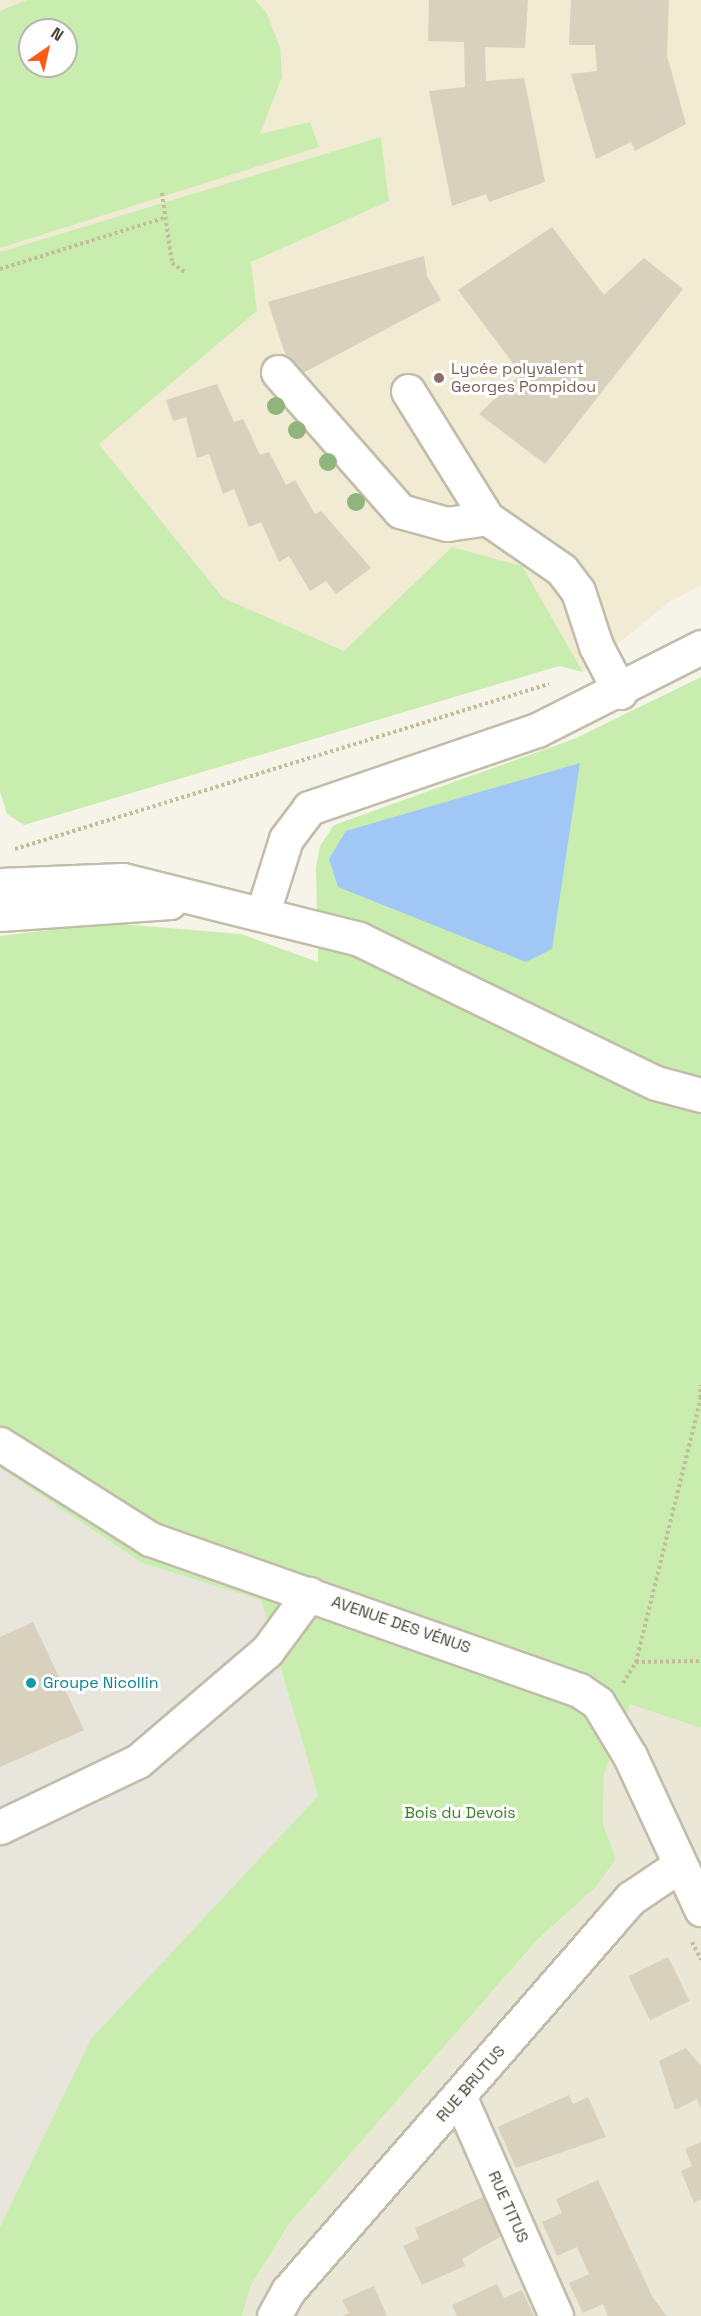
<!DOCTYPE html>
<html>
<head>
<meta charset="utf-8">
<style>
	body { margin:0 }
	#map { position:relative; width:701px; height:2316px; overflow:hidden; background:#f6f4e9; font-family:"Space Grotesk",sans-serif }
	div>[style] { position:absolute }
	.residential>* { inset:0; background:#eae7d6 }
	.industrial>* { inset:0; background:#e8e5dd }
	.education>* { inset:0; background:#f0ebd2 }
	.green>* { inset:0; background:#c8edae }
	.water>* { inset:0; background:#a1c7f7 }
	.building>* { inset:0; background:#d8d1bd; transform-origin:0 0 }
	.path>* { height:4px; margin-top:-2px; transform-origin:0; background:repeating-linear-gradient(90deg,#c5bc9a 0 3px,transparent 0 6px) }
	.roads { filter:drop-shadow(2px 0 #c2bdaa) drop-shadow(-2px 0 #c2bdaa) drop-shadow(0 2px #c2bdaa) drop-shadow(0 -2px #c2bdaa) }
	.minor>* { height:33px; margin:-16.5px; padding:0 16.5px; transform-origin:16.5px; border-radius:16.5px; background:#fff }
	.trees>* { width:18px; height:18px; margin:-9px; border-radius:50%; background:#8fb57d }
	.dots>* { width:16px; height:16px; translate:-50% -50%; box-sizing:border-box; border:3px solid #fff; border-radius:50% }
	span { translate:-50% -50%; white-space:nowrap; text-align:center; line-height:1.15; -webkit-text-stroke:6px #fff; paint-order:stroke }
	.education-label { font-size:16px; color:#785e54 }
	.left { translate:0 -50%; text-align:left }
	.street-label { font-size:16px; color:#4a4536 }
	.culture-label { font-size:16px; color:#0d838f }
	.park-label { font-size:16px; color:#3a8224 }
	.north { position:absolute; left:18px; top:18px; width:60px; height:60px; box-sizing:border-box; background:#fff; border:2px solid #b7b5af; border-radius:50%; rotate:34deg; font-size:16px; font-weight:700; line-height:24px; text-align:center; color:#4a4536 }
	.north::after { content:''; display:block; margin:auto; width:21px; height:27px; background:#ff5a16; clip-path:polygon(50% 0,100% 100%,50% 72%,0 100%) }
</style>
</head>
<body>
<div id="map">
	<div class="residential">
		<div style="clip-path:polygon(630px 1703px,701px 1728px,701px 2316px,242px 2316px,251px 2285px,289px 2224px,538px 1939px,596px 1887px,616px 1859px,603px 1824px,604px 1774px)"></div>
	</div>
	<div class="industrial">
		<div style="clip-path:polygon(0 1468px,142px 1563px,261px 1600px,318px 1796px,92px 2039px,0 2227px)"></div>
	</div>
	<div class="education">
		<div style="clip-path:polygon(evenodd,0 0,701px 0,701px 585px,668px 603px,583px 672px,522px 566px,452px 547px,344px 651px,222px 598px,99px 444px,257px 311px,251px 262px,389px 201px,381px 137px,0 252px,0 0,30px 30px,66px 30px,66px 66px,30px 66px,30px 30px)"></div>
	</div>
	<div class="green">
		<div style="clip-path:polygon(evenodd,27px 0,255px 0,266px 12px,280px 47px,282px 77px,260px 134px,310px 122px,319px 147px,0 248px,0 11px,27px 0,30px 30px,66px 30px,66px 66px,30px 66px,30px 30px)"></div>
		<div style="clip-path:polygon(381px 137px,389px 201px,251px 262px,257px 311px,99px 444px,223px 598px,344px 651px,452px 547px,522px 566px,583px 672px,559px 666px,24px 825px,7px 814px,0 791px,0 252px)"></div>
		<div style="clip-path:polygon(701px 677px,701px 1728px,630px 1704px,604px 1774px,603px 1824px,616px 1859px,596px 1887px,538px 1939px,289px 2224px,251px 2285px,242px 2316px,0 2316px,0 2227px,91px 2039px,318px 1796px,261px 1600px,142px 1563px,0 1468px,0 936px,108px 923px,241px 934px,318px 962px,316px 868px,320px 846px,334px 825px,574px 739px)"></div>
	</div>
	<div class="water">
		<div style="clip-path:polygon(580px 763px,552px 949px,526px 962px,338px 887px,329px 859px,346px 831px)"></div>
	</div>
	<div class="building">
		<div style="clip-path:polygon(429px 0,528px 0,525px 48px,485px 47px,486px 81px,524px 78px,545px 182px,489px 202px,486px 194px,452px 206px,429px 91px,465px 87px,464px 42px,428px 41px)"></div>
		<div style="clip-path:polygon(571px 0,669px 0,667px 56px,686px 124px,635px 151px,631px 142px,596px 159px,571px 74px,597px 71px,595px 45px,569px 45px)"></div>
		<div style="clip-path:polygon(552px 227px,604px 295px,644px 258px,683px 289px,545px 464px,479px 414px,521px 374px,458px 290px)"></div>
		<div style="clip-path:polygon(424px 256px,427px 276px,441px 300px,299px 375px,284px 351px,268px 302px)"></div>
		<div style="clip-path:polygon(217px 384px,234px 422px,243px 419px,260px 455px,269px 452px,286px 485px,295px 480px,315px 514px,321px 511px,371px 568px,336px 594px,326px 581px,310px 591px,289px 556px,279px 562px,261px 522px,249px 527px,234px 489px,223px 494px,209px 454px,197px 458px,186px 417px,173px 421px,166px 400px)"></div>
		<div style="clip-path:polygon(33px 1622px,84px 1730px,0 1767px,0 1637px)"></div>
		<div style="left:668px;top:1957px;width:49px;height:44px;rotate:64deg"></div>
		<div style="clip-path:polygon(686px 2048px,701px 2066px,701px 2109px,697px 2099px,675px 2110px,659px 2061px)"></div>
		<div style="clip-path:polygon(569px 2095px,573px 2104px,588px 2097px,606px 2137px,516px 2168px,498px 2127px)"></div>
		<div style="clip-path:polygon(701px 2142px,701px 2199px,694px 2203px,681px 2171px,692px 2166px,685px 2149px)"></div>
		<div style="clip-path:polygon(598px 2180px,653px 2298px,667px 2316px,608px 2316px,603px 2304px,583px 2313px,569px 2283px,589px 2274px,577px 2247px,557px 2256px,542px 2222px,562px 2213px,556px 2199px)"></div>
		<div style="clip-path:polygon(485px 2196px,503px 2235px,462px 2259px,465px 2266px,422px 2285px,403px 2246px,419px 2239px,415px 2228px)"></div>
		<div style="clip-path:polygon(497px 2284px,504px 2298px,522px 2290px,534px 2316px,457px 2316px,452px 2305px)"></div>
		<div style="clip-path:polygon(374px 2286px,387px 2316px,343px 2316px,349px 2313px,342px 2300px)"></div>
	</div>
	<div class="path">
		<div style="left:162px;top:193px;width:71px;rotate:81.9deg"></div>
		<div style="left:172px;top:263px;width:17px;rotate:36deg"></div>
		<div style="left:0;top:269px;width:172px;rotate:-17.3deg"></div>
		<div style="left:15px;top:849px;width:559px;rotate:-17.17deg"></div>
		<div style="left:700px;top:1398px;width:13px;rotate:-86deg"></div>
		<div style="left:636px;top:1662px;width:65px;rotate:-0.9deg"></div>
		<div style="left:623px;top:1683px;width:25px;rotate:-58deg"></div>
		<div style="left:636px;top:1662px;width:272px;rotate:-76.2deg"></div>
		<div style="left:692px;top:1942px;width:20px;rotate:63deg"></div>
	</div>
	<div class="roads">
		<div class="minor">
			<div style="left:278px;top:372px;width:185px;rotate:48.7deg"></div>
			<div style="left:400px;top:511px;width:49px;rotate:15.5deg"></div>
			<div style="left:447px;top:524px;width:40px;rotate:-8.5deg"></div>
			<div style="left:408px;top:391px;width:150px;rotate:58.1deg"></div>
			<div style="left:487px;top:518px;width:91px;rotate:34.7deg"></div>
			<div style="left:562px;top:570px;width:26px;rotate:53deg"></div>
			<div style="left:578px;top:591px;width:58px;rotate:71.9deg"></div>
			<div style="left:596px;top:646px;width:52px;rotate:62.4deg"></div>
			<div style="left:0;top:885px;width:123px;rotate:-2.3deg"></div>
			<div style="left:123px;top:880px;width:243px;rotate:14deg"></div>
			<div style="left:359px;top:939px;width:330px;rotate:25.9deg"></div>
			<div style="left:656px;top:1083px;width:47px;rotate:14.9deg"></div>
			<div style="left:263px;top:912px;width:77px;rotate:-72.5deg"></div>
			<div style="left:286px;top:839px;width:39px;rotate:-53deg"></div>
			<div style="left:309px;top:808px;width:241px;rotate:-18.9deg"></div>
			<div style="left:537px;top:730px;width:184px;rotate:-26.8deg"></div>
			<div style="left:0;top:914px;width:170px;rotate:-4deg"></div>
			<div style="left:0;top:1444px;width:178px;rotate:32.3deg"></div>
			<div style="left:150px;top:1539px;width:455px;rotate:19.4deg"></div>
			<div style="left:579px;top:1690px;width:23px;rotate:34deg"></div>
			<div style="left:598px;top:1703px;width:62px;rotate:58.9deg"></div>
			<div style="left:630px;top:1756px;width:169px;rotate:65.1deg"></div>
			<div style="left:0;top:1827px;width:153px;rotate:-25.6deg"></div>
			<div style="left:138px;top:1761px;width:170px;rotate:-40.5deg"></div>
			<div style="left:267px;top:1651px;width:71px;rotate:-53.6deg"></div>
			<div style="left:460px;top:2098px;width:238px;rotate:66.2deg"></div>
			<div style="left:274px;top:2316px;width:29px;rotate:-61deg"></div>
			<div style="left:288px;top:2291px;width:487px;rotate:-48.9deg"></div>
			<div style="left:608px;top:1924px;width:35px;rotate:-49deg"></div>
			<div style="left:631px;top:1898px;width:59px;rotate:-34deg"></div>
		</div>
	</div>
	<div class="trees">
		<div style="left:276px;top:406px"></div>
		<div style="left:297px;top:430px"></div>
		<div style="left:328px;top:462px"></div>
		<div style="left:356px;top:502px"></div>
	</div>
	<div class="dots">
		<div style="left:439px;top:378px;background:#8d6e63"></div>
		<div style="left:31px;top:1683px;background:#0f9aa8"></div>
	</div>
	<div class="education-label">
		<span class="left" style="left:451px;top:378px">Lycée polyvalent<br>Georges Pompidou</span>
	</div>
	<div class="street-label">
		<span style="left:401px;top:1625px;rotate:19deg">AVENUE DES VÉNUS</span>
		<span style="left:471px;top:2084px;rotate:-49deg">RUE BRUTUS</span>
		<span style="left:508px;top:2207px;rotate:66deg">RUE TITUS</span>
	</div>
	<div class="culture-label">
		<span class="left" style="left:43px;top:1683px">Groupe Nicollin</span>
	</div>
	<div class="park-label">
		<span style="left:460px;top:1813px">Bois du Devois</span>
	</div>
	<div class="north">N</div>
</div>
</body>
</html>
